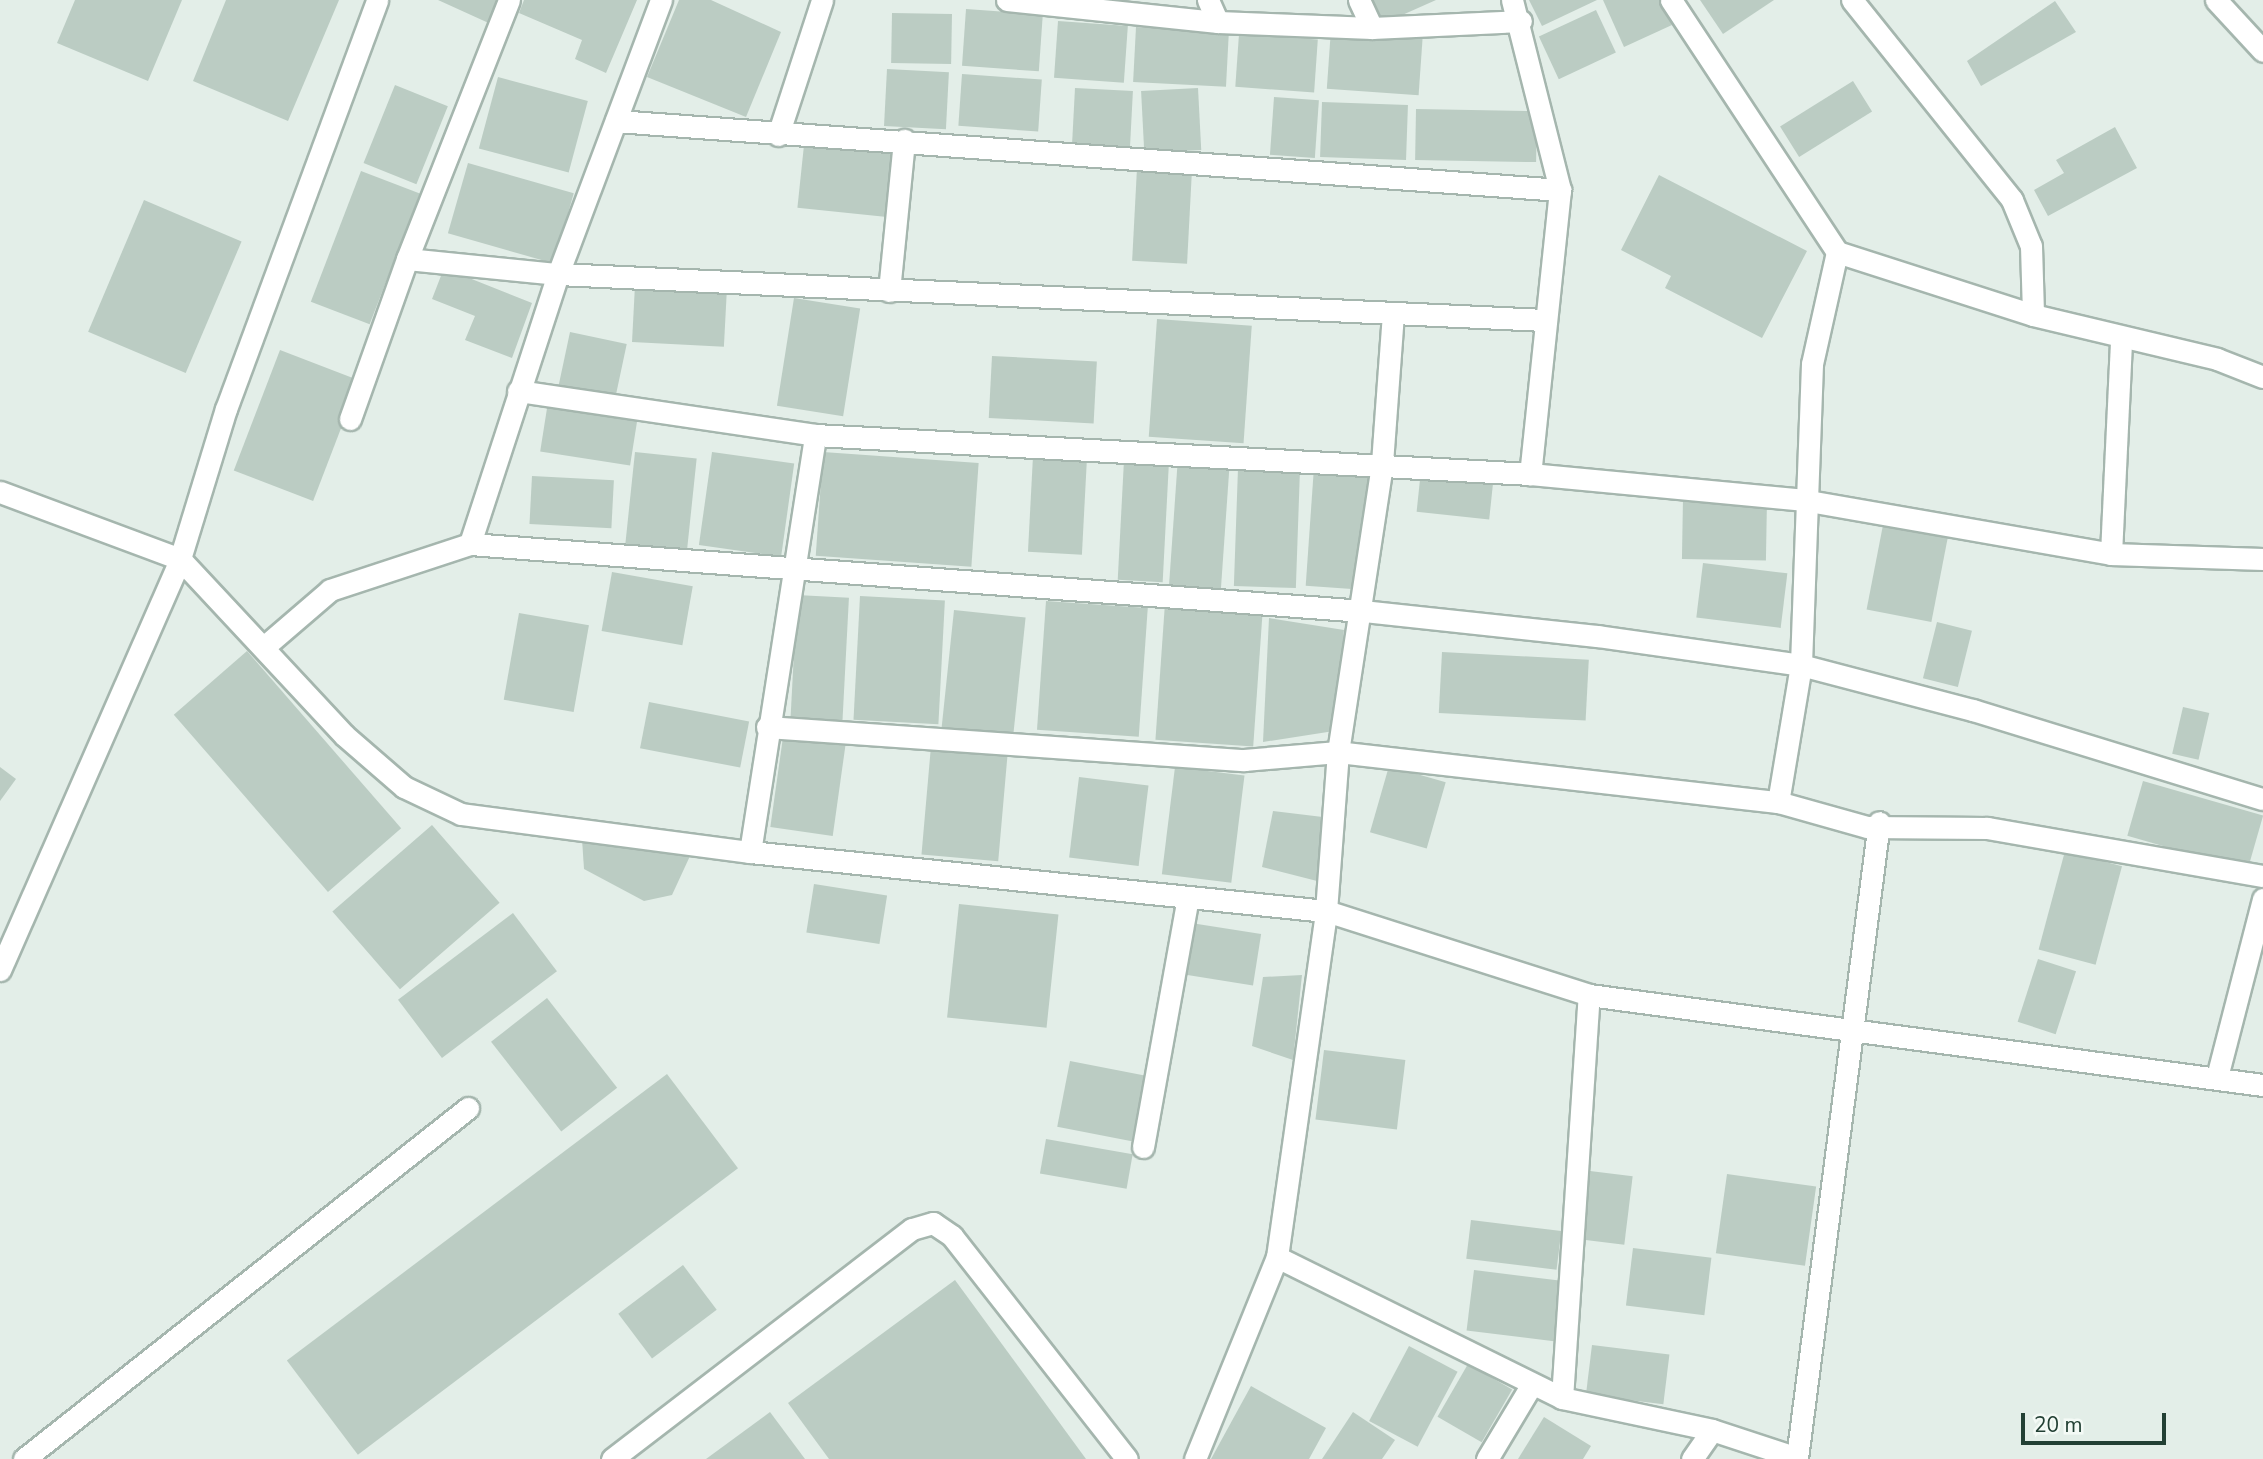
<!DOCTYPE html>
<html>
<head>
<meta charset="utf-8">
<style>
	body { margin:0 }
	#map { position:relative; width:2263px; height:1459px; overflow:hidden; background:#e3eee8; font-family:"Nunito Sans",sans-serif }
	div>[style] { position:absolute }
	.building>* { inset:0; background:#bbccc3; transform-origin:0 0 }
	.roads { filter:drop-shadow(2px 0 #a5b6ae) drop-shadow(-2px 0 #a5b6ae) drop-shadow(0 2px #a5b6ae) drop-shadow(0 -2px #a5b6ae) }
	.service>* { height:21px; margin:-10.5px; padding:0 10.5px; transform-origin:10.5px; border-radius:10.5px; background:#fff }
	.minor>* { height:21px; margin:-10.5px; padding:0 10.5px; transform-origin:10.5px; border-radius:10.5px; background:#fff }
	span { translate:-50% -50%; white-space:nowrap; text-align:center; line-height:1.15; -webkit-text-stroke:5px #f4faf6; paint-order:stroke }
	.scale { position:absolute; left:2021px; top:1413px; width:145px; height:32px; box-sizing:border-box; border:4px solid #224034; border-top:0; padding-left:9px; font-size:21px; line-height:24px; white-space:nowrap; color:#224034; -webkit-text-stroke:5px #f4faf6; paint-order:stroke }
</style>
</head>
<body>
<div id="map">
	<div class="building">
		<div style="clip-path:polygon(75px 0,182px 0,148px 81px,57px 43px)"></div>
		<div style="clip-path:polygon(226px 0,339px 0,288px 121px,193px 81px)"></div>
		<div style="clip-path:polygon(438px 0,504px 0,493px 25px)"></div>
		<div style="clip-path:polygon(524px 0,637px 0,606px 73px,575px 59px,582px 40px,519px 13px)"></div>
		<div style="clip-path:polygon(679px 0,711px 0,781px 32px,746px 117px,647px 77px)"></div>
		<div style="clip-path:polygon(1371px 0,1436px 0,1382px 24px)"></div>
		<div style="clip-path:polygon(1529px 0,1597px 0,1542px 26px)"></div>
		<div style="clip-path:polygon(1603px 0,1661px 0,1672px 25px,1624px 47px)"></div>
		<div style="clip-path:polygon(1700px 0,1774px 0,1723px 34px)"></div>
		<div style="clip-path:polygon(2055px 1px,2076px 32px,1981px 86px,1967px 61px)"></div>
		<div style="left:966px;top:9px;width:77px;height:57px;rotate:4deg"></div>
		<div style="left:1596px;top:10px;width:47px;height:63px;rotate:65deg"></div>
		<div style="left:892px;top:13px;width:60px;height:50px;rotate:1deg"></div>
		<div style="left:1058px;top:21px;width:70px;height:57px;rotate:4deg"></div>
		<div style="left:1136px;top:27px;width:93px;height:55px;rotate:3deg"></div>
		<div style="left:1331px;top:29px;width:92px;height:60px;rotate:4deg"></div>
		<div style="left:1239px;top:34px;width:79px;height:53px;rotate:4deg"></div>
		<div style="left:887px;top:69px;width:62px;height:57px;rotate:3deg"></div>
		<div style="left:962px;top:74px;width:80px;height:52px;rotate:4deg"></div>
		<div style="left:498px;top:77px;width:93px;height:74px;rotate:15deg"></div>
		<div style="left:1853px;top:81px;width:36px;height:86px;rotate:58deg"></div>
		<div style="left:395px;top:85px;width:57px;height:84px;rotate:22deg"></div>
		<div style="left:1075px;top:88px;width:58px;height:58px;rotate:3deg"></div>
		<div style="left:1198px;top:88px;width:62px;height:57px;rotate:87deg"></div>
		<div style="left:1274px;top:97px;width:45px;height:58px;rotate:4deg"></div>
		<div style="left:1322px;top:102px;width:86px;height:55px;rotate:2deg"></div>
		<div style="left:1416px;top:109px;width:121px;height:51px;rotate:1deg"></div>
		<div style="clip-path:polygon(2115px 127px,2137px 168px,2048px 216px,2034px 190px,2064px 173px,2056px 160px)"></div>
		<div style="left:804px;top:145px;width:90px;height:63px;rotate:6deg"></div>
		<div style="left:468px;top:163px;width:110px;height:73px;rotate:16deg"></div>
		<div style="left:1137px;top:168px;width:55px;height:93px;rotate:3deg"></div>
		<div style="left:361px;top:171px;width:63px;height:140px;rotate:21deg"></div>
		<div style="clip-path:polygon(1659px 175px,1807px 251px,1762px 338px,1665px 288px,1671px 276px,1621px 250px)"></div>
		<div style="left:144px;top:200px;width:106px;height:143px;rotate:23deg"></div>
		<div style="clip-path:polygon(444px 268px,532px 303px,512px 358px,465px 340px,475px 316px,432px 299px)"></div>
		<div style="left:635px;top:285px;width:92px;height:57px;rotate:3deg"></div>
		<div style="left:794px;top:298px;width:67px;height:109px;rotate:9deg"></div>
		<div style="left:1157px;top:319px;width:95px;height:118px;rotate:4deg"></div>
		<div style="left:570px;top:332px;width:58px;height:59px;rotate:12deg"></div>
		<div style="left:280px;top:350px;width:85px;height:129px;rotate:21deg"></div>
		<div style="left:992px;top:356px;width:105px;height:62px;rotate:3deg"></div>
		<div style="left:548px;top:402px;width:91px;height:50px;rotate:9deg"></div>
		<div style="left:635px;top:452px;width:62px;height:101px;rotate:6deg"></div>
		<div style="left:712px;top:452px;width:83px;height:94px;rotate:8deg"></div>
		<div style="left:823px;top:452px;width:156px;height:104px;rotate:4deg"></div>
		<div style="left:1033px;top:456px;width:54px;height:96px;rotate:3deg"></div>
		<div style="left:1178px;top:457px;width:52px;height:129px;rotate:4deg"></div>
		<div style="left:1124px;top:460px;width:45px;height:120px;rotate:3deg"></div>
		<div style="left:1314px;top:467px;width:57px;height:119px;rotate:4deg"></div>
		<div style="left:1238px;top:468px;width:62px;height:118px;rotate:2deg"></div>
		<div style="left:1421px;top:470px;width:73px;height:42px;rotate:6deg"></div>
		<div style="left:532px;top:476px;width:82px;height:48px;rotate:3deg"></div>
		<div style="left:1683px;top:498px;width:84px;height:61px;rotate:1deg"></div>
		<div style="left:1883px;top:525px;width:66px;height:86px;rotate:11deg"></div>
		<div style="left:1703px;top:563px;width:85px;height:55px;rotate:7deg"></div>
		<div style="left:612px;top:572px;width:82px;height:60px;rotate:10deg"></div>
		<div style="left:797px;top:595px;width:52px;height:127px;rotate:3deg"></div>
		<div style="left:860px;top:596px;width:85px;height:124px;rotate:3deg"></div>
		<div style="left:1046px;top:601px;width:102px;height:129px;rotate:4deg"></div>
		<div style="left:1165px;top:603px;width:98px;height:137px;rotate:4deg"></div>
		<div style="left:954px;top:610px;width:72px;height:118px;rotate:6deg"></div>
		<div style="left:519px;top:613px;width:71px;height:88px;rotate:10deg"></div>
		<div style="clip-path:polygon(1269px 618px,1344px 630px,1334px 731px,1263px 742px)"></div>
		<div style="left:1937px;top:622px;width:36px;height:58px;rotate:14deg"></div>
		<div style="left:247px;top:651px;width:235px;height:97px;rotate:49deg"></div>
		<div style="left:1442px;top:652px;width:147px;height:61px;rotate:3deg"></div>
		<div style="left:649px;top:702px;width:102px;height:47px;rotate:11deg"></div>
		<div style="left:2183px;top:707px;width:27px;height:48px;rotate:13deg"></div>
		<div style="left:783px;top:737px;width:63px;height:91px;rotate:8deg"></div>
		<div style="left:931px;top:746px;width:77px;height:109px;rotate:5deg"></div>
		<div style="left:1389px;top:766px;width:59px;height:69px;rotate:16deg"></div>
		<div style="clip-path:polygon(0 767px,16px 779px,0 801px)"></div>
		<div style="left:1175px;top:767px;width:70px;height:108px;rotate:7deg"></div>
		<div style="left:1079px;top:777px;width:70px;height:81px;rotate:7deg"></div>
		<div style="left:2143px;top:781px;width:125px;height:57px;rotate:16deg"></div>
		<div style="clip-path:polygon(1273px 811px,1331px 818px,1321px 882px,1262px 867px)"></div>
		<div style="left:432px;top:825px;width:103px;height:132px;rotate:49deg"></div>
		<div style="clip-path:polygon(582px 839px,690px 856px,672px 895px,644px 901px,584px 869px)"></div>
		<div style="left:2065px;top:851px;width:59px;height:102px;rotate:15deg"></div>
		<div style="left:814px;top:884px;width:74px;height:49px;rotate:9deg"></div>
		<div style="left:959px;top:904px;width:100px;height:114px;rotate:6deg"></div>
		<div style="left:513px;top:913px;width:73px;height:144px;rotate:53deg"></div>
		<div style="left:1191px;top:923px;width:71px;height:52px;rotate:9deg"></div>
		<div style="left:2038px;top:959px;width:40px;height:66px;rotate:18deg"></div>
		<div style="clip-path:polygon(1302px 975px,1293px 1060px,1252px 1046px,1263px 977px)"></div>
		<div style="left:547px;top:998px;width:114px;height:71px;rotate:52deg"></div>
		<div style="left:1324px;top:1050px;width:82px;height:70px;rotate:7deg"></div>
		<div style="left:1070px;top:1061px;width:76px;height:67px;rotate:11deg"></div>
		<div style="left:667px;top:1074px;width:118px;height:476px;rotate:53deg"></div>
		<div style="left:1046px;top:1139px;width:88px;height:35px;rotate:10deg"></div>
		<div style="left:1590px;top:1171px;width:43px;height:69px;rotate:7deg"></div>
		<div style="left:1727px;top:1174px;width:90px;height:80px;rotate:8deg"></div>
		<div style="left:1471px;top:1220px;width:91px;height:39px;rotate:7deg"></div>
		<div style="left:1633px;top:1248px;width:79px;height:58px;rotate:7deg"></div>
		<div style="left:683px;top:1265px;width:56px;height:81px;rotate:53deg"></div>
		<div style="left:1474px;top:1270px;width:88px;height:61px;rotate:7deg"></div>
		<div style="clip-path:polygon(955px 1280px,1086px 1459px,829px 1459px,788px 1403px)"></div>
		<div style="left:1592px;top:1345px;width:78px;height:50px;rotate:7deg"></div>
		<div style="left:1409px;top:1346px;width:55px;height:85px;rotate:28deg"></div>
		<div style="left:1468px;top:1364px;width:51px;height:61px;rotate:30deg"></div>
		<div style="clip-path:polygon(1251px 1386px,1326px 1428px,1309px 1459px,1211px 1459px)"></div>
		<div style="clip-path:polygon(770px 1412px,805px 1459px,706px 1459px)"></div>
		<div style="clip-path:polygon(1353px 1412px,1395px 1440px,1382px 1459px,1322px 1459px)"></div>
		<div style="clip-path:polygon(1544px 1417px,1591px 1446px,1583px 1459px,1518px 1459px)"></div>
	</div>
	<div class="roads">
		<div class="service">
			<div style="left:24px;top:1459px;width:566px;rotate:-38.33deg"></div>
			<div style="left:612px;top:1459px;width:378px;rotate:-37.5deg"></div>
			<div style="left:912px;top:1229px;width:22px;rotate:-16deg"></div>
			<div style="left:933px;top:1223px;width:23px;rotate:34deg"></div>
			<div style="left:952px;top:1236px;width:283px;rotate:51.9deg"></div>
		</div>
		<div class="minor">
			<div style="left:509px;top:0;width:278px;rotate:111.5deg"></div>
			<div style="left:407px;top:259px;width:152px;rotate:5.7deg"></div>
			<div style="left:558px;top:274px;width:988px;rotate:2.67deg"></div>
			<div style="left:661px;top:0;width:293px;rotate:110.6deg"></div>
			<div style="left:558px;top:274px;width:284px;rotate:108.1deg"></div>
			<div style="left:470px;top:544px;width:896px;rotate:4.29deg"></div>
			<div style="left:1363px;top:611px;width:236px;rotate:6.1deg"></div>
			<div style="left:1598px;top:636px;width:205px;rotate:8.1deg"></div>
			<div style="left:1801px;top:665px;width:178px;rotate:14.7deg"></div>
			<div style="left:1973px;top:710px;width:303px;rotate:17.1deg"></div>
			<div style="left:1007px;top:0;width:212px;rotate:6deg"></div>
			<div style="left:1218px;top:22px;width:154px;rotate:2.2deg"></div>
			<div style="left:1372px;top:28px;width:149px;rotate:-2.7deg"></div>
			<div style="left:1208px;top:0;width:24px;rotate:66deg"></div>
			<div style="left:1359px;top:0;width:31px;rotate:65deg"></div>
			<div style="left:1512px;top:0;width:196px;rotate:75.8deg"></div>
			<div style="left:1560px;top:190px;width:286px;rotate:96deg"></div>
			<div style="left:1671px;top:0;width:302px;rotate:56.6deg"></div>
			<div style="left:1837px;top:252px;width:115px;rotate:102.6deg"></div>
			<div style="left:1812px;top:364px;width:301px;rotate:92.1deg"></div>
			<div style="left:1801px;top:665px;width:139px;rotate:99.5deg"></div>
			<div style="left:1852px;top:0;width:256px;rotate:51.3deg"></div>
			<div style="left:2012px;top:200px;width:50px;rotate:67.6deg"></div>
			<div style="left:2031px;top:246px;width:69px;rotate:88.3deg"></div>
			<div style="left:2216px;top:0;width:69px;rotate:47.3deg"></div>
			<div style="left:616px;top:121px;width:947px;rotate:4.18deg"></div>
			<div style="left:778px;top:135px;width:142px;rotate:-71.9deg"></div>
			<div style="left:1837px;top:252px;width:206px;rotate:17.8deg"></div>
			<div style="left:2033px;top:315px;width:189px;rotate:13.4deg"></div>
			<div style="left:2217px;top:359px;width:49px;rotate:21.4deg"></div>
			<div style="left:889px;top:291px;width:152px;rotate:-84.3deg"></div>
			<div style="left:518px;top:391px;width:300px;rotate:8.4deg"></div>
			<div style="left:815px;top:435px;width:716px;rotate:3.12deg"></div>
			<div style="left:1530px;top:474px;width:274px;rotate:5.4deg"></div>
			<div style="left:1803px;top:500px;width:313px;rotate:9.9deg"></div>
			<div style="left:2111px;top:554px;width:152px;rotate:1.9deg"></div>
			<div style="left:350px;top:419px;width:170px;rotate:-70.4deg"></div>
			<div style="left:0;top:492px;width:192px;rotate:20.4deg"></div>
			<div style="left:180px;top:559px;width:241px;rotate:47deg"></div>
			<div style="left:344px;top:735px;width:79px;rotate:40.9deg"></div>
			<div style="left:404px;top:787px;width:63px;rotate:25.3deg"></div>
			<div style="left:461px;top:814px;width:291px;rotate:7.5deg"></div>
			<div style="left:750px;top:852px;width:579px;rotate:5.85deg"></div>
			<div style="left:1326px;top:911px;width:276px;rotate:17.7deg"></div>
			<div style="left:1589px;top:995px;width:680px;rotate:7.61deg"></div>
			<div style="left:2111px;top:554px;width:214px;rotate:-87.3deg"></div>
			<div style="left:265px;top:646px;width:86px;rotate:-40.7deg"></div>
			<div style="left:330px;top:590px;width:147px;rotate:-18.2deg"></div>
			<div style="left:767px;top:727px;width:478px;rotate:4deg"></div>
			<div style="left:1244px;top:760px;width:94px;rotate:-4.9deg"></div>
			<div style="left:1338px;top:752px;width:443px;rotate:6.5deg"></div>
			<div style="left:1778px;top:802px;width:92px;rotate:15.7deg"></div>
			<div style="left:1867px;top:827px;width:120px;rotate:0.5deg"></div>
			<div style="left:1987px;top:828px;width:280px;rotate:9.9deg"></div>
			<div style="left:750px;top:852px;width:422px;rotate:-81.1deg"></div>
			<div style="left:0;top:970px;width:449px;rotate:-66.3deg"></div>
			<div style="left:180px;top:559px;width:157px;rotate:-73deg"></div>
			<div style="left:226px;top:409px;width:436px;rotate:-69.7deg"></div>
			<div style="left:2217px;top:1077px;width:184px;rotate:-75.5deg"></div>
			<div style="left:1143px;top:1147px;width:253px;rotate:-79.8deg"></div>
			<div style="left:1277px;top:1257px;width:318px;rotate:26.3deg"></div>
			<div style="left:1562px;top:1398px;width:153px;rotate:12deg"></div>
			<div style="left:1712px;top:1430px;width:89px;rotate:18.2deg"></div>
			<div style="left:1797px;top:1458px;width:641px;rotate:-82.65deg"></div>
			<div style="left:1562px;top:1398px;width:404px;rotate:-86.2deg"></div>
			<div style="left:1195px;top:1459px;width:218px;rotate:-67.9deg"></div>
			<div style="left:1277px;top:1257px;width:349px;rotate:-81.9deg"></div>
			<div style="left:1326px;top:911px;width:159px;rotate:-85.7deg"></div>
			<div style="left:1338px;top:752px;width:292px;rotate:-81.3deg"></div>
			<div style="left:1382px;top:463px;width:149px;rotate:-85.8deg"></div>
			<div style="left:1487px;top:1459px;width:87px;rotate:-59deg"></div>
			<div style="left:1692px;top:1459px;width:35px;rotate:-55deg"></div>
		</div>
	</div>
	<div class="scale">20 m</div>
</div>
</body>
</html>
